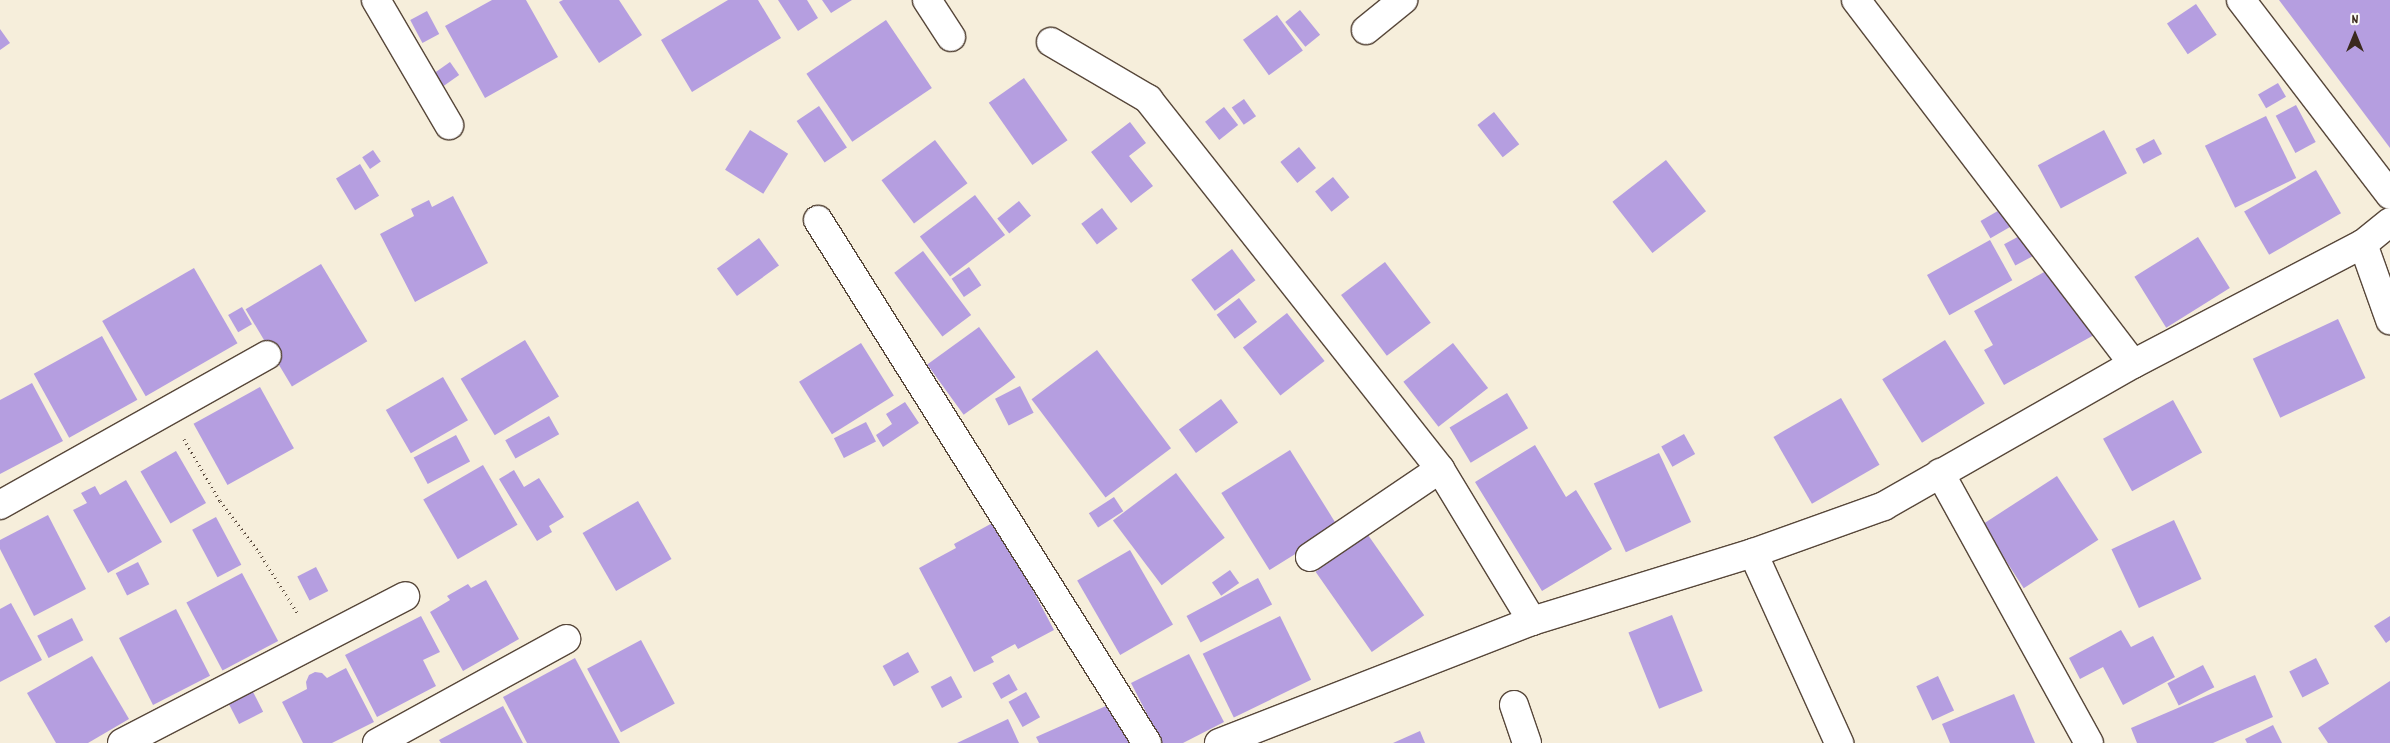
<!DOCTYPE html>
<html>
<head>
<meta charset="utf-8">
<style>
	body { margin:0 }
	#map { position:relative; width:2390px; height:743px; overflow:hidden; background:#f6eedb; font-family:Dekko,sans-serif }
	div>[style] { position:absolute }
	.building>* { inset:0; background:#b59ee0; transform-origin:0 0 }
	.path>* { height:3px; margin-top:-1.5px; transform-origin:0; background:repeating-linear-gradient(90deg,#57473a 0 1px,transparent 0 5px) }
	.roads { filter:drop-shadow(1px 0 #57473a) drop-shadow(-1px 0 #57473a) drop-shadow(0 1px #57473a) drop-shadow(0 -1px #57473a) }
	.minor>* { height:28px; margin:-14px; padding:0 14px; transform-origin:14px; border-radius:14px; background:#fff }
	span { translate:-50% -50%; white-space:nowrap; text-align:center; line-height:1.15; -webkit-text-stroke:4.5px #fdfcf7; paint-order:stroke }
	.north { position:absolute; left:2330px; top:10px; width:50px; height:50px; -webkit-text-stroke:4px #fdfcf7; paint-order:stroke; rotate:0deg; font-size:14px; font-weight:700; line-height:20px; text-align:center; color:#3b2a1e }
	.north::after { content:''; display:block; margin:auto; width:18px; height:22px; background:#3b2a1e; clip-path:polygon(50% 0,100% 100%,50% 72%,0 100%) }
</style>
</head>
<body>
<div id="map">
	<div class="building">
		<div style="clip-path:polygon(492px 0,526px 0,558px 57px,485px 98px,445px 26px)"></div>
		<div style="clip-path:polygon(563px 0,619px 0,642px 35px,599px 63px,559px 2px)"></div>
		<div style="clip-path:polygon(728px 0,758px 0,781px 38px,692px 92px,661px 40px)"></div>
		<div style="clip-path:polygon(778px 0,807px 0,818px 18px,798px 31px)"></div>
		<div style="clip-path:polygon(822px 0,852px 0,831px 13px)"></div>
		<div style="clip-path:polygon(2279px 0,2390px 0,2390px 148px)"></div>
		<div style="left:2196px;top:4px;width:37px;height:35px;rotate:56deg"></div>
		<div style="left:1300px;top:10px;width:32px;height:19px;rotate:51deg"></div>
		<div style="left:427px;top:11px;width:26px;height:19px;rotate:62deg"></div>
		<div style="left:1277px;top:15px;width:44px;height:42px;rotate:54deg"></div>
		<div style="left:886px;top:20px;width:82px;height:96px;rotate:56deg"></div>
		<div style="clip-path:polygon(0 29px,10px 43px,0 50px)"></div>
		<div style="left:450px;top:62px;width:16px;height:19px;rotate:55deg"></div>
		<div style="left:1024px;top:78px;width:76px;height:43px;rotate:55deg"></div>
		<div style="left:2278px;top:83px;width:16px;height:23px;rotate:60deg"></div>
		<div style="left:1244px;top:99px;width:21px;height:15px;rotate:55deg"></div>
		<div style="left:2296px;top:105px;width:42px;height:23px;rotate:62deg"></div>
		<div style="left:819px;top:106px;width:50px;height:27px;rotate:56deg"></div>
		<div style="left:1224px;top:107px;width:23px;height:24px;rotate:52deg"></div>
		<div style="left:1494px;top:112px;width:41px;height:21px;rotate:52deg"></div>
		<div style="left:2266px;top:116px;width:69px;height:68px;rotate:64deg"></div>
		<div style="clip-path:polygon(1130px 122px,1146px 143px,1129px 156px,1153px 186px,1131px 203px,1091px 152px)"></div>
		<div style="left:750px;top:130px;width:45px;height:47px;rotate:32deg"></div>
		<div style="left:2104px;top:130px;width:49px;height:75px;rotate:62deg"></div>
		<div style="left:2154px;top:139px;width:17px;height:21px;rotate:62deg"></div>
		<div style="left:935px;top:140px;width:54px;height:67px;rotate:53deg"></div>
		<div style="left:1299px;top:147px;width:27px;height:24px;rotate:51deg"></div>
		<div style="left:373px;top:150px;width:14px;height:13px;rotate:56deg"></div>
		<div style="left:1666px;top:160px;width:65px;height:68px;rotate:52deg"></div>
		<div style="left:360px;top:164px;width:37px;height:28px;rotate:59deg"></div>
		<div style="left:2316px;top:170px;width:50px;height:83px;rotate:60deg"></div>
		<div style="left:1333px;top:177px;width:26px;height:23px;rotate:51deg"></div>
		<div style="left:975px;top:195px;width:50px;height:69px;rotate:53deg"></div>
		<div style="clip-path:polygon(453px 196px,488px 263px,415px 302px,380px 234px,414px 216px,411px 209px,429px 200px,432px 207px)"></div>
		<div style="left:1019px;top:201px;width:19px;height:28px;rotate:51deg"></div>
		<div style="left:1102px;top:208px;width:26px;height:26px;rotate:53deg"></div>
		<div style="left:2003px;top:208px;width:20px;height:26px;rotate:60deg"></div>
		<div style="left:2027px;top:232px;width:24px;height:26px;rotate:62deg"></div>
		<div style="left:2198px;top:237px;width:60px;height:75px;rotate:58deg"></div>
		<div style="left:759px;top:238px;width:34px;height:52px;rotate:54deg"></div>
		<div style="left:1990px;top:240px;width:46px;height:72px;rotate:61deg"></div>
		<div style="left:1232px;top:249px;width:39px;height:51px;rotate:53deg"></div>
		<div style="left:923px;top:251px;width:80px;height:36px;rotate:53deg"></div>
		<div style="left:1385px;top:262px;width:76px;height:55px;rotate:53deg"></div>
		<div style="left:321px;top:264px;width:90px;height:88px;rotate:59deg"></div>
		<div style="clip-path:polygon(2055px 266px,2094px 335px,2004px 385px,1984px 350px,1993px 345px,1974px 311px)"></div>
		<div style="left:969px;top:267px;width:22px;height:21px;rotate:56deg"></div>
		<div style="left:194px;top:268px;width:87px;height:106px;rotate:60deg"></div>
		<div style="left:1239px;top:298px;width:30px;height:28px;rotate:53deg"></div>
		<div style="left:242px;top:307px;width:20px;height:16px;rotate:60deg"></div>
		<div style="left:1287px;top:313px;width:61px;height:56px;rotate:52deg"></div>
		<div style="left:2338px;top:319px;width:65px;height:94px;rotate:65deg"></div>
		<div style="left:979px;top:327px;width:62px;height:64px;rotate:54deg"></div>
		<div style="left:102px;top:336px;width:73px;height:78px;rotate:61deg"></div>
		<div style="left:525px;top:340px;width:66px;height:75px;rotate:59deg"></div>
		<div style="left:1945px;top:340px;width:75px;height:74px;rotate:58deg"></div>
		<div style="left:861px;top:343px;width:62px;height:73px;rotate:58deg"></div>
		<div style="left:1453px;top:343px;width:57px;height:63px;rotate:52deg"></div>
		<div style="left:1097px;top:350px;width:123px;height:82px;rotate:53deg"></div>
		<div style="left:443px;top:377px;width:50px;height:66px;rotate:60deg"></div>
		<div style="clip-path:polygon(32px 383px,63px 441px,0 474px,0 400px)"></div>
		<div style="left:1020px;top:386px;width:30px;height:28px;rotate:63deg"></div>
		<div style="left:260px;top:387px;width:70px;height:76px;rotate:61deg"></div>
		<div style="left:1507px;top:393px;width:41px;height:67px;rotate:59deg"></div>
		<div style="left:1841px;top:398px;width:77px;height:78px;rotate:60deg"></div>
		<div style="left:1221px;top:399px;width:29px;height:52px;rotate:54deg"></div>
		<div style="left:2173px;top:400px;width:60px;height:80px;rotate:61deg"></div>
		<div style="clip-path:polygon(905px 402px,919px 423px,883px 447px,876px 435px,892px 424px,886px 414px)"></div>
		<div style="left:549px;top:416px;width:21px;height:50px;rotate:61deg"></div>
		<div style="left:866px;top:422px;width:22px;height:36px;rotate:63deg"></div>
		<div style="left:1684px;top:434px;width:23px;height:26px;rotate:61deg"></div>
		<div style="left:456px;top:435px;width:30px;height:48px;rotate:62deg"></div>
		<div style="clip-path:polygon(1535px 445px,1566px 497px,1576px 490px,1612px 549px,1542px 591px,1475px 482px)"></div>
		<div style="left:1290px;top:450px;width:91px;height:81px;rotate:58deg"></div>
		<div style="left:176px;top:451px;width:60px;height:41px;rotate:60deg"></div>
		<div style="left:1659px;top:453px;width:76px;height:72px;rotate:65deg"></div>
		<div style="left:483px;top:465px;width:69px;height:69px;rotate:60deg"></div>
		<div style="clip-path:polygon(514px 470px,524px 487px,539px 478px,564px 517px,549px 526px,552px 532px,537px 541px,499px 479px)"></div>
		<div style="left:1176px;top:473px;width:81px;height:79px;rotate:53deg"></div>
		<div style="left:2057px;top:476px;width:76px;height:89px;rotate:57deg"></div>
		<div style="clip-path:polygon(126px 480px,162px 542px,108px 573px,73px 510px,87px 503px,81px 493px,95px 486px,100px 495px)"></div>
		<div style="left:1114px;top:497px;width:17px;height:30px;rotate:57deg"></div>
		<div style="left:638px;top:501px;width:67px;height:64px;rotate:60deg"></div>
		<div style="clip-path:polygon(48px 515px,86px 589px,34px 616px,0 549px,0 540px)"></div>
		<div style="left:216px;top:517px;width:54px;height:27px;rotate:62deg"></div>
		<div style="left:2174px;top:520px;width:65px;height:69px;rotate:65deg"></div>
		<div style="clip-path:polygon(996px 521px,1054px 630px,1018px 649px,1015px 644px,991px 657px,994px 662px,974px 672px,919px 568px,956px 548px,954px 544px)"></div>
		<div style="left:1368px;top:535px;width:98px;height:64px;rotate:55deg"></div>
		<div style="left:1130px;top:550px;width:86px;height:61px;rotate:60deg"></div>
		<div style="left:138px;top:562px;width:25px;height:25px;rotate:63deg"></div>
		<div style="left:316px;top:567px;width:27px;height:21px;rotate:63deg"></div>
		<div style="left:1230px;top:570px;width:16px;height:22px;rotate:55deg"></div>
		<div style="left:242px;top:573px;width:77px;height:63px;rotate:62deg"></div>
		<div style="left:1258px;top:578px;width:30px;height:81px;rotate:62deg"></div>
		<div style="clip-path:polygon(486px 580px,519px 639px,463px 671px,430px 612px,450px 600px,447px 596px,468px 584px,471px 588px)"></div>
		<div style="clip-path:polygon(11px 603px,42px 660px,0 682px,0 609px)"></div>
		<div style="left:176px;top:609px;width:75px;height:64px;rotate:63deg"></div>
		<div style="left:1672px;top:615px;width:82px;height:47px;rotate:68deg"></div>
		<div style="clip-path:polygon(421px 616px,440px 652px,423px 660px,436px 686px,377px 717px,345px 655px)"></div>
		<div style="left:1280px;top:616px;width:71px;height:86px;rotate:64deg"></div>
		<div style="clip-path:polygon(2390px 616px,2390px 640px,2386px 643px,2374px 626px)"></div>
		<div style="left:72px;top:618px;width:25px;height:39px;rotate:63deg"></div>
		<div style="clip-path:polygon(2121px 630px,2131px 647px,2153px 636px,2175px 677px,2123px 705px,2103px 667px,2080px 679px,2069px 658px)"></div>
		<div style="left:641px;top:640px;width:72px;height:61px;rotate:62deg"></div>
		<div style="left:908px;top:652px;width:23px;height:29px;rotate:61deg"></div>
		<div style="clip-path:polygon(1189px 654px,1224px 722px,1183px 743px,1162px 743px,1131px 683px)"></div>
		<div style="clip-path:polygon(92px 656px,129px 719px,88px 743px,56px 743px,27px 693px)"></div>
		<div style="clip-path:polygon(575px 658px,620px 743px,527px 743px,503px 697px)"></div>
		<div style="left:2316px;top:658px;width:29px;height:30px;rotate:63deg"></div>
		<div style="left:2203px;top:665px;width:25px;height:40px;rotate:63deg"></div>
		<div style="clip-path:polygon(346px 668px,374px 722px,332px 743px,303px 743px,282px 702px,307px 689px,306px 682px,309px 675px,315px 672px,322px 673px,327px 678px)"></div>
		<div style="left:1009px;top:674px;width:18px;height:19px;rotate:61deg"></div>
		<div style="clip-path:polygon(2255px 675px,2273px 717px,2213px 743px,2137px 743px,2131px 728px)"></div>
		<div style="left:951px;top:676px;width:24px;height:23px;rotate:62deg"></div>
		<div style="left:1938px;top:676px;width:38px;height:24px;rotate:65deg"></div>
		<div style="clip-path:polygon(2390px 681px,2390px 743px,2328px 743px,2318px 728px)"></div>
		<div style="left:250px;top:686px;width:29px;height:27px;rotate:63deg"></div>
		<div style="left:1026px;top:692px;width:29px;height:20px;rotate:61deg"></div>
		<div style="clip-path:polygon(2014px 694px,2035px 743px,1950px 743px,1942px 724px)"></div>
		<div style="clip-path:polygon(1115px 702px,1134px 743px,1039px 743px,1036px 737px)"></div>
		<div style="clip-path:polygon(503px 706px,523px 743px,441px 743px,439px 740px)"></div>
		<div style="clip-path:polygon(1008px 719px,1019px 743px,957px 743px)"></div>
		<div style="clip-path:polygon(2273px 725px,2282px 743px,2247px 743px,2245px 739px)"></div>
		<div style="clip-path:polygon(1420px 731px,1425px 743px,1393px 743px)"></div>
	</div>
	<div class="path">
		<div style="left:184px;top:439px;width:72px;rotate:59.9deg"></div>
		<div style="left:220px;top:501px;width:64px;rotate:52.6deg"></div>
		<div style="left:259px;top:552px;width:73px;rotate:57.8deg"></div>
	</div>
	<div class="roads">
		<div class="minor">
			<div style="left:376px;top:0;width:145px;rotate:59.7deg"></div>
			<div style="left:927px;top:0;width:44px;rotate:57deg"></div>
			<div style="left:1856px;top:0;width:457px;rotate:52.7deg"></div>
			<div style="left:2241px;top:0;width:245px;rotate:52.6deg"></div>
			<div style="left:1366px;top:30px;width:48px;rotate:-39deg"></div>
			<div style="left:1051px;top:42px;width:113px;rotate:30.4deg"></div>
			<div style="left:1148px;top:99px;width:471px;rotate:51.7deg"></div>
			<div style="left:1440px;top:469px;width:178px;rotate:58.8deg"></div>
			<div style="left:818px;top:220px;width:618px;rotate:57.83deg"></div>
			<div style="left:2363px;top:244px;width:81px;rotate:70.4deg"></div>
			<div style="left:1940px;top:473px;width:308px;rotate:61.1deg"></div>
			<div style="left:0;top:505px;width:306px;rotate:-29.3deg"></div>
			<div style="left:1753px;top:553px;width:209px;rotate:65.6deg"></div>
			<div style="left:1310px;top:557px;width:157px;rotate:-34.1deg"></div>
			<div style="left:1514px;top:705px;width:40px;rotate:71.1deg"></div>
			<div style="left:122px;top:743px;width:319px;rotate:-27.4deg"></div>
			<div style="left:377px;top:743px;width:216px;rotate:-28.8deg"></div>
			<div style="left:1219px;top:743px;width:336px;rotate:-21.3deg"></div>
			<div style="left:1532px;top:621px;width:231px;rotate:-17.1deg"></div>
			<div style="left:1753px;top:553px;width:139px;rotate:-19.7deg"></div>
			<div style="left:1884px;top:506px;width:287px;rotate:-29.7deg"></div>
			<div style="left:2133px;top:364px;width:259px;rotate:-27.6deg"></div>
			<div style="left:2363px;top:244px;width:35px;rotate:-39deg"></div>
		</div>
	</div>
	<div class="north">N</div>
</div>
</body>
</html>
